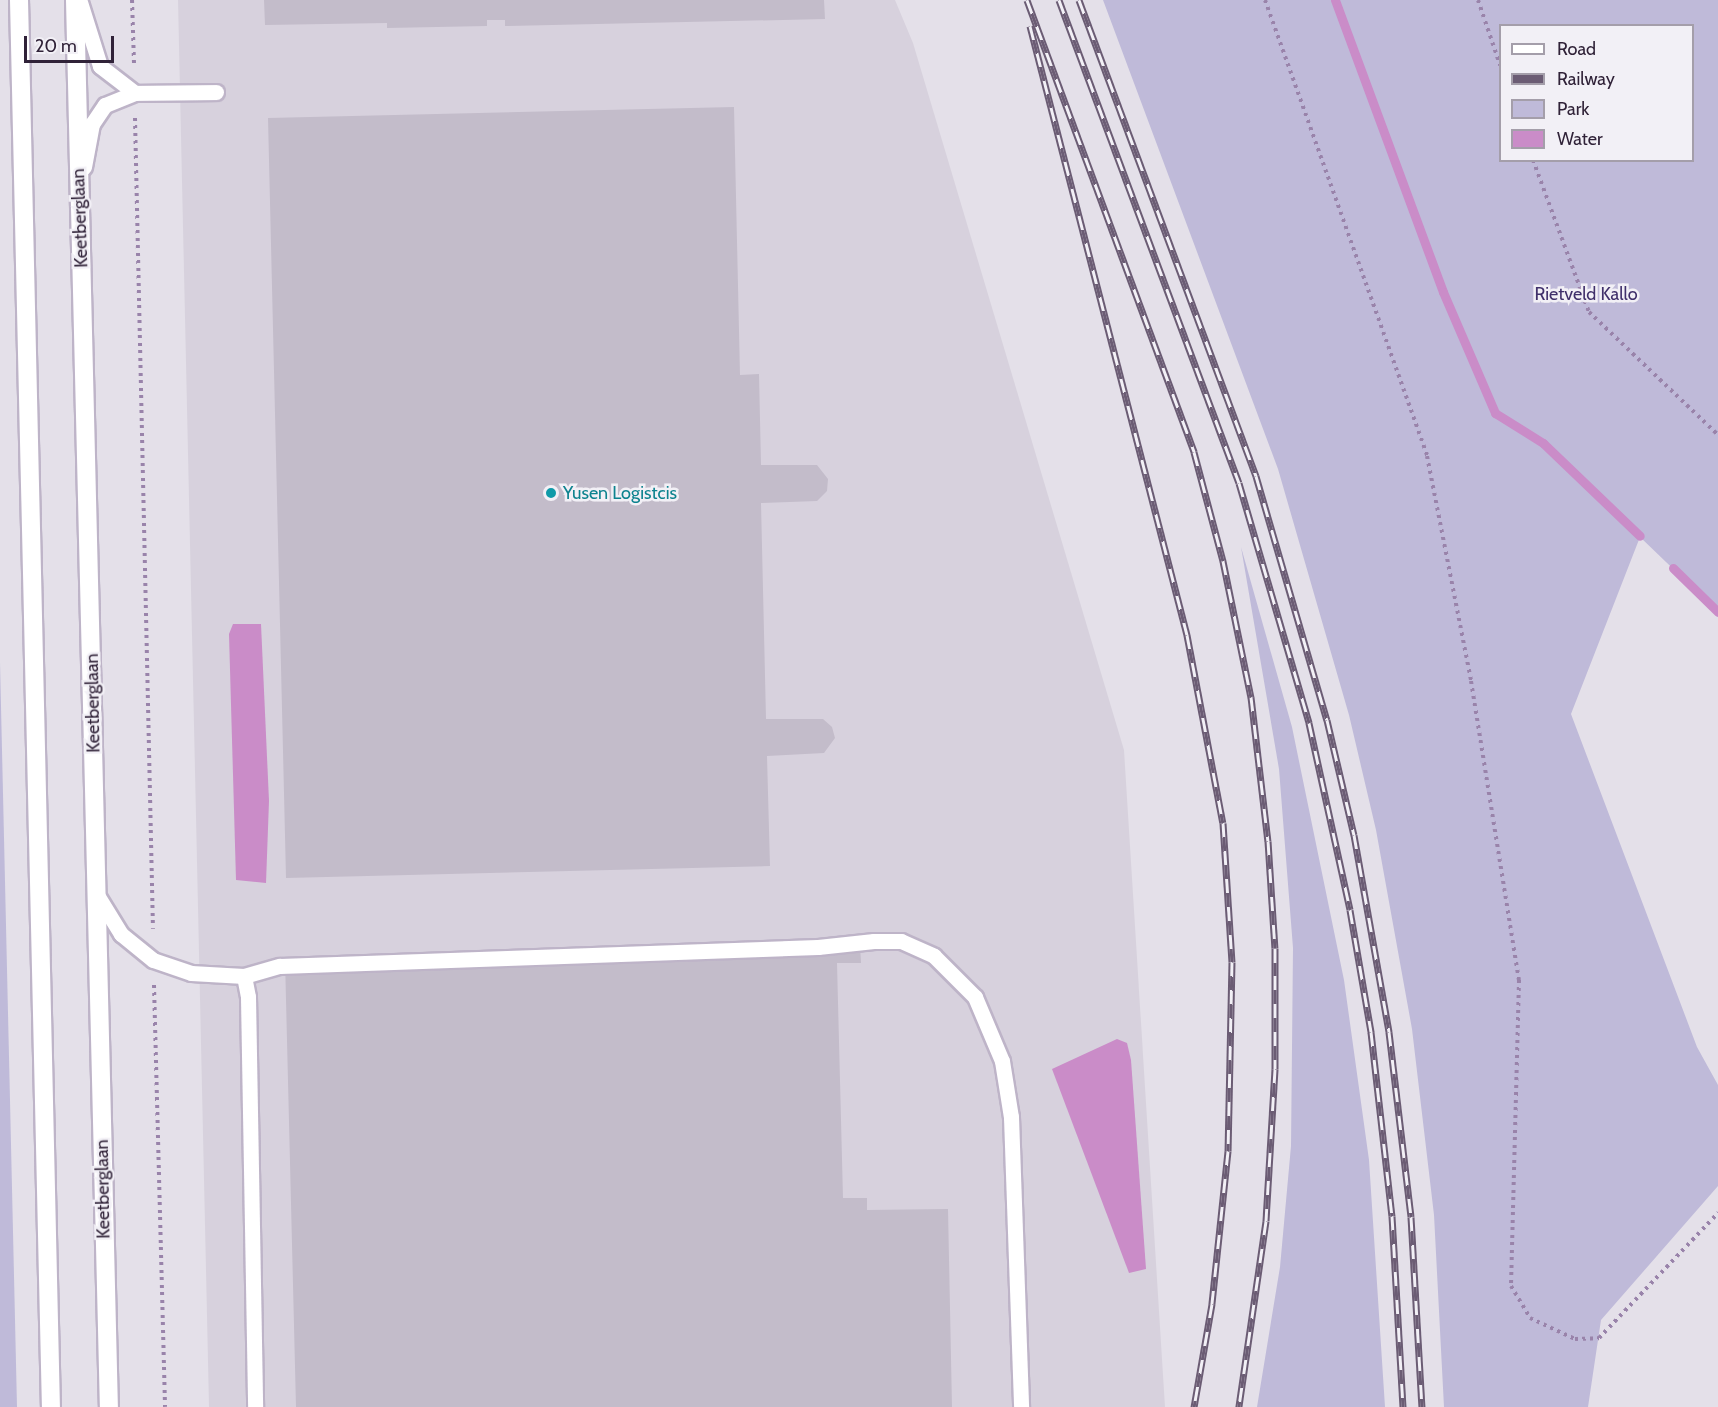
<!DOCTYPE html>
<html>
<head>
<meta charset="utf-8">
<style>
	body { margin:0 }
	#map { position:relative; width:1718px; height:1407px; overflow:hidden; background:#e4e0e9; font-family:Cabin,sans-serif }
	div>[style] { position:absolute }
	.built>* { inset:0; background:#d7d1dd }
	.green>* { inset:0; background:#bfbad9 }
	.water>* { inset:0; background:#ca8cc8 }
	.stream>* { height:9px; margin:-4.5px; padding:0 4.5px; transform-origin:4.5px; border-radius:4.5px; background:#ca8cc8 }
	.building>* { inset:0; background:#c3bcca }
	.path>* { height:4px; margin-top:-2px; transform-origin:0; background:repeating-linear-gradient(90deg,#9983aa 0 3px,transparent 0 7.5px) }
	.roads { filter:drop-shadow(2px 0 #beb4c8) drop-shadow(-2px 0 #beb4c8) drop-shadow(0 2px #beb4c8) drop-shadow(0 -2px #beb4c8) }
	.lane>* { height:15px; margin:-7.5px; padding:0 7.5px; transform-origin:7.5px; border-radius:7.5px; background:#fff }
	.secondary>* { height:18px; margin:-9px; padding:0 9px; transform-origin:9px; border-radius:9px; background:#fff }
	.rail>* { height:7px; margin-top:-3.5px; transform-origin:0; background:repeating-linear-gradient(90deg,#f2f0f6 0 14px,#6b5c74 0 28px); box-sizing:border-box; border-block:2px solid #6b5c74 }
	.dots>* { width:16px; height:16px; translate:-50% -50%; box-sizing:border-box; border:3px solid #f2f0f6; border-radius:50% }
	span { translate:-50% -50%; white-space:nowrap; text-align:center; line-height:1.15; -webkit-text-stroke:5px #f2f0f6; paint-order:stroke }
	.street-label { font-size:18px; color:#302238 }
	.park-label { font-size:18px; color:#40306b }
	.culture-label { font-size:18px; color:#0d838f }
	.left { translate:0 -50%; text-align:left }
	.legend { position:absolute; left:1499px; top:24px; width:195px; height:138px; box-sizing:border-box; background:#f2f0f6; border:2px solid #a49eaa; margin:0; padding:8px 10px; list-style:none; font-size:18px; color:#302238 }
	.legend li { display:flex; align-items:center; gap:12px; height:30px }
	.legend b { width:30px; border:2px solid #a49eaa }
	.scale { position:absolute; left:24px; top:36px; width:90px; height:27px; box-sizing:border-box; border:3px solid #302238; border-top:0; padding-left:8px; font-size:18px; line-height:21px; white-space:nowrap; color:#302238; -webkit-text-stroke:4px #f2f0f6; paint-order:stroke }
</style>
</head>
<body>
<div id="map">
	<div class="built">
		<div style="clip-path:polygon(178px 0,895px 0,913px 43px,1124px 750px,1165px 1407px,209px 1407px)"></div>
	</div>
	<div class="green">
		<div style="clip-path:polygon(evenodd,1103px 0,1718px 0,1718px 612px,1640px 537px,1571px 714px,1697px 1047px,1718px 1085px,1718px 1186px,1601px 1320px,1588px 1407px,1444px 1407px,1434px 1215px,1412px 1029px,1376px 830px,1349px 715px,1278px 469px,1103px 0,1500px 26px,1692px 26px,1692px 160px,1500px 160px,1500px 26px)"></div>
		<div style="clip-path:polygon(1241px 547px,1292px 727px,1344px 980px,1369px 1160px,1385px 1407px,1257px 1407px,1280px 1267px,1291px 1146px,1293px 948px,1279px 769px)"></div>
		<div style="clip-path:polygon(0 662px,17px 1407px,0 1407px)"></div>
	</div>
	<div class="water">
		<div style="clip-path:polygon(233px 624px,261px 624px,269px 801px,266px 883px,236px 880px,229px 634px)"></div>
		<div style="clip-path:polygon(1117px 1039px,1127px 1043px,1131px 1060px,1146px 1269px,1129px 1273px,1052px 1069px)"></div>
	</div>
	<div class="stream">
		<div style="left:1335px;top:0;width:311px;rotate:69.7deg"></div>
		<div style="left:1443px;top:292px;width:132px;rotate:66.7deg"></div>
		<div style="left:1495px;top:413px;width:57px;rotate:32deg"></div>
		<div style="left:1543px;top:443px;width:134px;rotate:43.8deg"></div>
		<div style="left:1673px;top:568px;width:63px;rotate:44.4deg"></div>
	</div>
	<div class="building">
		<div style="clip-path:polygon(264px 0,824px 0,825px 19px,505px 26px,505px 20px,487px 20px,487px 26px,387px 28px,387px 23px,265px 25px)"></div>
		<div style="clip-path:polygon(734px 107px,740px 375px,759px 374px,761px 465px,817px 465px,828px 479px,827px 491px,817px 501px,761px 503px,766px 719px,823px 719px,832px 727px,835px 738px,824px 753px,767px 756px,770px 866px,286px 878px,268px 118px)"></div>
		<div style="clip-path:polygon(860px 945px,861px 963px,837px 963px,843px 1198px,867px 1198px,867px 1210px,948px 1209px,952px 1407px,296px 1407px,285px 959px)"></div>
	</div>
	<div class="path">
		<div style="left:132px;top:0;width:63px;rotate:88.2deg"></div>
		<div style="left:1265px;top:0;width:484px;rotate:70.4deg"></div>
		<div style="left:1427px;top:456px;width:229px;rotate:78.9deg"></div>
		<div style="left:1471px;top:681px;width:303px;rotate:80.9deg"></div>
		<div style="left:1519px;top:980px;width:306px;rotate:91.5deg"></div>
		<div style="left:1511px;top:1286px;width:37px;rotate:59deg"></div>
		<div style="left:1530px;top:1318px;width:50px;rotate:25deg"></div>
		<div style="left:1575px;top:1339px;width:24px;rotate:-2deg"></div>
		<div style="left:1599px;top:1338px;width:173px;rotate:-46.4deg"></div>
		<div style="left:1478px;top:0;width:69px;rotate:71.3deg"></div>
		<div style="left:135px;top:118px;width:811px;rotate:88.73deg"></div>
		<div style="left:1533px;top:160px;width:162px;rotate:69.8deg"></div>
		<div style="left:1589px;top:312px;width:178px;rotate:43.6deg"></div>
		<div style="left:154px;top:985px;width:422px;rotate:88.5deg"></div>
	</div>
	<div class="roads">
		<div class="lane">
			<div style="left:80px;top:2px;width:67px;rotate:72.6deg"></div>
			<div style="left:100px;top:66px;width:44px;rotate:37.6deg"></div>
			<div style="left:84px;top:167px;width:44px;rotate:-79.5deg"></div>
			<div style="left:92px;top:124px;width:23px;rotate:-56deg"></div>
			<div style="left:105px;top:105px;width:32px;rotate:-22deg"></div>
			<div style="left:135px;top:93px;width:81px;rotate:-0.7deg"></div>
			<div style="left:97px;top:895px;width:46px;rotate:58.4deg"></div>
			<div style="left:121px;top:934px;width:41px;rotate:39.1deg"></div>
			<div style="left:153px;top:960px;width:40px;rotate:18.9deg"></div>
			<div style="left:191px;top:973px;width:53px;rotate:3.2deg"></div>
			<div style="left:244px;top:976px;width:21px;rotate:79deg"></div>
			<div style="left:248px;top:997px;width:410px;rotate:89deg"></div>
			<div style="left:244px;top:976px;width:37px;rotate:-16deg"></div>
			<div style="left:280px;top:966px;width:538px;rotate:-2.02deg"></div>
			<div style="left:818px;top:947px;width:56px;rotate:-6.1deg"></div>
			<div style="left:874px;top:941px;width:27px"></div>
			<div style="left:901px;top:941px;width:36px;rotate:24deg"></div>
			<div style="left:934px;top:956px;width:58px;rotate:45deg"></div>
			<div style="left:975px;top:997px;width:69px;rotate:67.1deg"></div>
			<div style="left:1002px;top:1061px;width:57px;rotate:80.9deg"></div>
			<div style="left:1011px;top:1117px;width:290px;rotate:88deg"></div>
		</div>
		<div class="secondary">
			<div style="left:19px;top:0;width:1407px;rotate:88.7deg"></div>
			<div style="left:75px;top:0;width:1407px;rotate:88.62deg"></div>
		</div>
	</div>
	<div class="rail">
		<div style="left:1027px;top:0;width:482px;rotate:69.7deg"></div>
		<div style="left:1194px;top:452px;width:113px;rotate:75.1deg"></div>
		<div style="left:1223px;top:561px;width:139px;rotate:78.4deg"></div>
		<div style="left:1251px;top:697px;width:145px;rotate:83.3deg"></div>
		<div style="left:1268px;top:841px;width:107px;rotate:86.3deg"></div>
		<div style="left:1275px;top:948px;width:121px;rotate:90deg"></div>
		<div style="left:1275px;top:1069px;width:152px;rotate:93.4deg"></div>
		<div style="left:1266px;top:1221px;width:188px;rotate:98.3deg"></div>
		<div style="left:1059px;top:0;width:515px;rotate:69.56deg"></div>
		<div style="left:1239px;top:483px;width:250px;rotate:73.7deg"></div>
		<div style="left:1309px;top:723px;width:191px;rotate:77.6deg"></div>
		<div style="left:1350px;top:910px;width:124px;rotate:80.2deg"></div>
		<div style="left:1371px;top:1032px;width:185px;rotate:83.5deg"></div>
		<div style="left:1392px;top:1216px;width:191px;rotate:86.7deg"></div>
		<div style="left:1079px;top:0;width:508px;rotate:69.6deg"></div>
		<div style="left:1256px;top:476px;width:254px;rotate:73.8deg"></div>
		<div style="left:1327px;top:720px;width:118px;rotate:76.8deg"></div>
		<div style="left:1354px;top:835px;width:200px;rotate:79.9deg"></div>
		<div style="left:1389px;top:1032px;width:186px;rotate:83.2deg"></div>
		<div style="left:1411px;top:1217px;width:190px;rotate:86.7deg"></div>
		<div style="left:1030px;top:26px;width:629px;rotate:75.54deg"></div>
		<div style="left:1187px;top:635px;width:191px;rotate:79.2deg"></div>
		<div style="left:1223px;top:823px;width:139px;rotate:86.3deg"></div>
		<div style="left:1232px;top:962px;width:189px;rotate:91.2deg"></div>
		<div style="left:1228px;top:1151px;width:154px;rotate:96deg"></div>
		<div style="left:1212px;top:1304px;width:105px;rotate:99.9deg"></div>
	</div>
	<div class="dots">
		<div style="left:551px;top:493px;background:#0f9aa8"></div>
	</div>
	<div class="street-label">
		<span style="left:80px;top:218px;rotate:-92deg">Keetberglaan</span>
		<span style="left:93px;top:703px;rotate:-91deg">Keetberglaan</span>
		<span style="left:103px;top:1189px;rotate:-91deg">Keetberglaan</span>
	</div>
	<div class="park-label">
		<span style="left:1586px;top:294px">Rietveld Kallo</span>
	</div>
	<div class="culture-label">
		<span class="left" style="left:563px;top:493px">Yusen Logistcis</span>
	</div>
	<ul class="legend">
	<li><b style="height:8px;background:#fff"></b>Road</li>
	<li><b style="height:8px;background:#6b5c74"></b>Railway</li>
	<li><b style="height:16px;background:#bfbad9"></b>Park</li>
	<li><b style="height:16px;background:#ca8cc8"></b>Water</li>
	</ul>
	<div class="scale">20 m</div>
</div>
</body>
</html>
